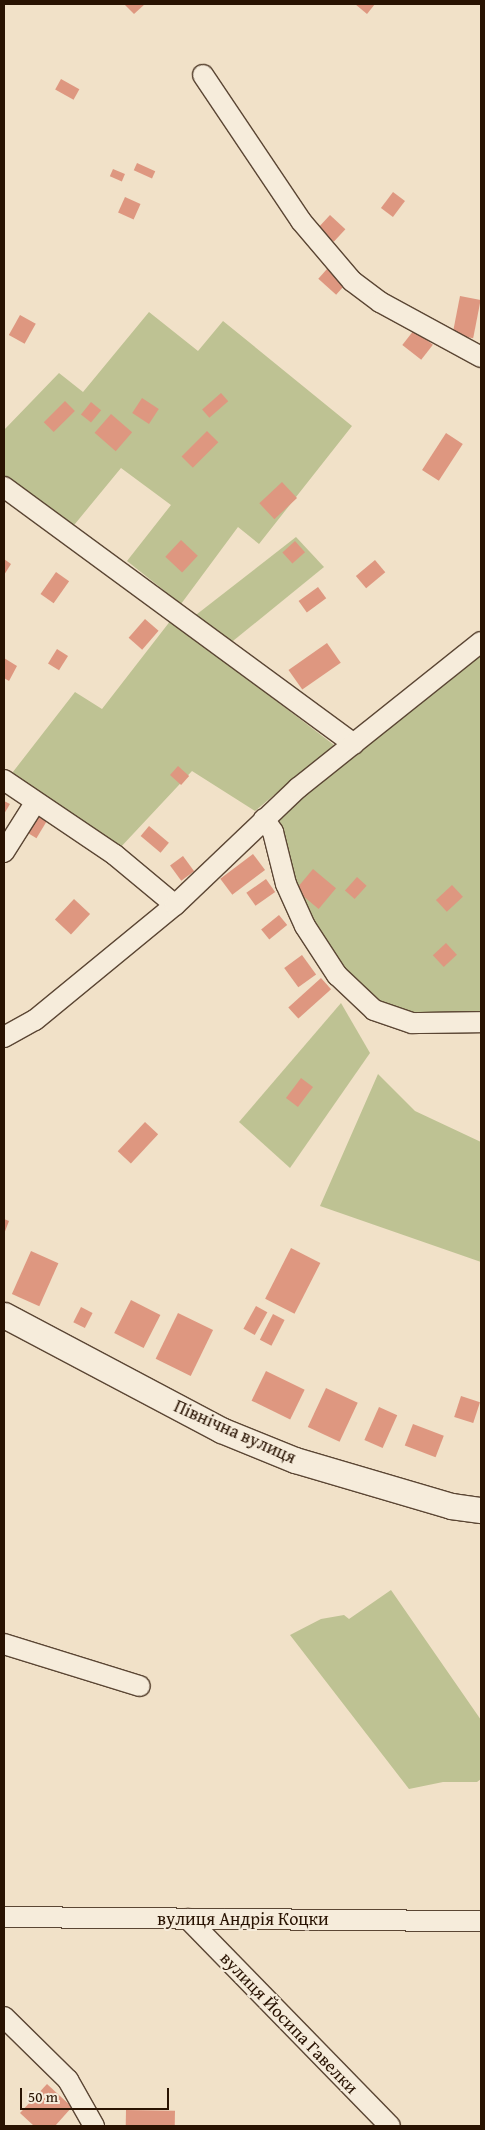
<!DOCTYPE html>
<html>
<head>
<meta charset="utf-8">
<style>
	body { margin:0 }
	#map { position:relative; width:485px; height:2130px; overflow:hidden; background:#f1e1c8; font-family:"Gentium Book Plus",serif }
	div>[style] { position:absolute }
	.green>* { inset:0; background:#bec293 }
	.building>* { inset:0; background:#de9780; transform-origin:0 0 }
	.roads { filter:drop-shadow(1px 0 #5b4634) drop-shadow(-1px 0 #5b4634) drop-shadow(0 1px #5b4634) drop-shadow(0 -1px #5b4634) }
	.minor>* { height:20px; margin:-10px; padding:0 10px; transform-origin:10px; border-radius:10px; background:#f6ecdb }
	.tertiary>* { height:25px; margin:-12.5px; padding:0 12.5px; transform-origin:12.5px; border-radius:12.5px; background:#f6ecdb }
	span { translate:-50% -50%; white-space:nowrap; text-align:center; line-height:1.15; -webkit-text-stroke:4px #f6ecdb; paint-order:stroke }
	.street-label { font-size:18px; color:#291302 }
	.frame { position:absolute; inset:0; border:5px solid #291302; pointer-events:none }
	.scale { position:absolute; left:20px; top:2088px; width:149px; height:22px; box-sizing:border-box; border:2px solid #291302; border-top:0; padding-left:6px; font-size:15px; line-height:18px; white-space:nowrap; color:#291302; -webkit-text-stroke:4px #f6ecdb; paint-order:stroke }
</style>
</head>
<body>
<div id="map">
	<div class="green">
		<div style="clip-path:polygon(149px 312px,198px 351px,223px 321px,352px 426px,259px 544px,238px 527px,181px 604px,127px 561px,171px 505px,121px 468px,70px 530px,4px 478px,4px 430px,59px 373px,83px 392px)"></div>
		<div style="clip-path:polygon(296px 537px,324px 567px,228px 645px,192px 618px)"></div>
		<div style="clip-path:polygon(171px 620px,334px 745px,255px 811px,192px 771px,119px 849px,9px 777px,75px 692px,102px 709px)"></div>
		<div style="clip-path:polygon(481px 650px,481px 1013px,413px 1016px,378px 1004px,343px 971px,302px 908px,279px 818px)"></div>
		<div style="clip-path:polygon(341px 1003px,370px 1053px,290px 1168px,239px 1122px)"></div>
		<div style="clip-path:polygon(378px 1074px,415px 1111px,481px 1142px,481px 1262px,320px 1206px)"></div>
		<div style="clip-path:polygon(391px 1590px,481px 1720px,481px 1779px,477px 1782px,443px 1782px,409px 1789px,290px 1635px,321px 1619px,344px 1615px,349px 1619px)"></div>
	</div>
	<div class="building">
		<div style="clip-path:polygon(124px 4px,145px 4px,134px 14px)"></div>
		<div style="clip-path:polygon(355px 4px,375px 4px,367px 14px)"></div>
		<div style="left:61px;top:79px;width:21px;height:12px;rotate:29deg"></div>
		<div style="left:137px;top:163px;width:20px;height:8px;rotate:24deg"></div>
		<div style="left:113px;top:169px;width:13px;height:8px;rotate:23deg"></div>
		<div style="left:393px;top:192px;width:15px;height:20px;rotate:37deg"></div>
		<div style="left:125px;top:197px;width:17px;height:17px;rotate:24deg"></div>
		<div style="left:330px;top:215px;width:21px;height:17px;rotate:43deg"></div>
		<div style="left:327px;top:269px;width:24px;height:13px;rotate:42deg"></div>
		<div style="left:460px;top:296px;width:21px;height:39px;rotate:11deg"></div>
		<div style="left:20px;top:315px;width:18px;height:23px;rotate:29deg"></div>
		<div style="left:414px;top:330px;width:24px;height:19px;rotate:38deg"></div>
		<div style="left:221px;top:393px;width:11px;height:25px;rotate:49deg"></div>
		<div style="left:142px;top:398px;width:20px;height:18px;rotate:33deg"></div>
		<div style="left:65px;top:401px;width:14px;height:30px;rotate:45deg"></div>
		<div style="left:91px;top:402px;width:13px;height:16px;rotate:39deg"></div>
		<div style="left:111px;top:414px;width:28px;height:25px;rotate:41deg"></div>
		<div style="left:207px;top:431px;width:16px;height:36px;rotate:45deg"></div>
		<div style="left:446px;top:433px;width:20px;height:44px;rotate:33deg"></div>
		<div style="left:282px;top:482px;width:22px;height:31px;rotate:47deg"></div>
		<div style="left:181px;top:540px;width:23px;height:23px;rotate:43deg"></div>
		<div style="left:295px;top:541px;width:15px;height:17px;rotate:48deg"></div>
		<div style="clip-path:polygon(4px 559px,11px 564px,4px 575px)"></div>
		<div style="left:375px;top:560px;width:16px;height:25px;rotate:50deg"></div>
		<div style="left:56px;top:572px;width:16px;height:27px;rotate:35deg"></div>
		<div style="left:318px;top:587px;width:14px;height:24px;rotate:54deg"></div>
		<div style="left:145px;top:619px;width:18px;height:25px;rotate:41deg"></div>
		<div style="left:327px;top:643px;width:24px;height:47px;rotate:55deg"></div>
		<div style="left:57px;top:649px;width:13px;height:17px;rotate:32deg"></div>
		<div style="clip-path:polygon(4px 658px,17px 666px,9px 681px,4px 678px)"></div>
		<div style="left:178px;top:766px;width:15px;height:12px;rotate:42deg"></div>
		<div style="clip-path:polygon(4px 801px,10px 804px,4px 814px)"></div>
		<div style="left:37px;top:814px;width:12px;height:21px;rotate:31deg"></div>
		<div style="left:149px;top:826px;width:26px;height:13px;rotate:40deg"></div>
		<div style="left:253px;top:854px;width:20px;height:41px;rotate:53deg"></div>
		<div style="left:183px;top:856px;width:19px;height:16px;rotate:54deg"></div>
		<div style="left:313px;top:869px;width:30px;height:27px;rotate:40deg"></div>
		<div style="left:357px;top:877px;width:13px;height:18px;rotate:42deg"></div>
		<div style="left:266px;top:879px;width:16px;height:24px;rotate:55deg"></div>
		<div style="left:452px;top:885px;width:16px;height:22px;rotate:47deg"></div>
		<div style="left:74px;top:899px;width:22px;height:28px;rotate:43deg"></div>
		<div style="left:279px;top:915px;width:13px;height:23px;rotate:51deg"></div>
		<div style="left:446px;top:943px;width:16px;height:18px;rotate:47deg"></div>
		<div style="left:302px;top:955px;width:24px;height:22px;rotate:54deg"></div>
		<div style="left:321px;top:978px;width:15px;height:44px;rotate:48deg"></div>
		<div style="left:301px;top:1078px;width:15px;height:25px;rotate:37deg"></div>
		<div style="left:145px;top:1122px;width:18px;height:40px;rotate:43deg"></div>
		<div style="clip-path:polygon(4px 1219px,9px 1221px,4px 1234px)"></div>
		<div style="left:291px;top:1248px;width:33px;height:57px;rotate:27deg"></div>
		<div style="left:31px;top:1251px;width:30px;height:47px;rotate:24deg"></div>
		<div style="left:131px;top:1300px;width:33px;height:37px;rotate:27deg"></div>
		<div style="left:256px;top:1306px;width:13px;height:26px;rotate:29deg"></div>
		<div style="left:81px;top:1307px;width:13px;height:17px;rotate:27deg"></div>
		<div style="left:178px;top:1313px;width:39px;height:51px;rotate:26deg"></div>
		<div style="left:273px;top:1314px;width:13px;height:29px;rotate:27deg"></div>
		<div style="left:266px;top:1371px;width:43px;height:33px;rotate:26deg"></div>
		<div style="left:326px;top:1388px;width:35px;height:43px;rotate:25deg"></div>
		<div style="left:461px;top:1396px;width:20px;height:22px;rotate:18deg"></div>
		<div style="left:379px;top:1407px;width:20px;height:36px;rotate:24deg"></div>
		<div style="left:413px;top:1424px;width:33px;height:23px;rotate:21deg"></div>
		<div style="clip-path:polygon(47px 2084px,72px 2107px,55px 2126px,34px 2126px,20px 2113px)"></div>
		<div style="left:126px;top:2110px;width:49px;height:16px;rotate:1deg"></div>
	</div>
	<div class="roads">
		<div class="minor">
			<div style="left:203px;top:75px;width:176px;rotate:56.1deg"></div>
			<div style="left:301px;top:221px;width:79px;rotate:49.6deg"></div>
			<div style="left:352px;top:281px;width:35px;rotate:37deg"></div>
			<div style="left:380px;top:302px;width:115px;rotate:28.6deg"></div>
			<div style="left:4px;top:487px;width:434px;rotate:36.3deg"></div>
			<div style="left:4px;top:780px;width:134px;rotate:34deg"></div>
			<div style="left:115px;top:855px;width:78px;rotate:39.8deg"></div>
			<div style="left:264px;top:819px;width:16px;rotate:55deg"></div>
			<div style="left:273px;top:832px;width:54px;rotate:76deg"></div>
			<div style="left:286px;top:884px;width:46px;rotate:65.7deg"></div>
			<div style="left:305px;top:926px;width:59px;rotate:56.9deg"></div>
			<div style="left:337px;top:975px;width:51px;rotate:43.4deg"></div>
			<div style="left:374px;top:1010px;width:40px;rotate:18.9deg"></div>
			<div style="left:412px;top:1023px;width:69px;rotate:-0.8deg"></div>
			<div style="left:4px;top:852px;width:58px;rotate:-57.7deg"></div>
			<div style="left:4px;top:1037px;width:35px;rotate:-29deg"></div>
			<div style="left:35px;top:1020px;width:181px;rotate:-39.4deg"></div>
			<div style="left:175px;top:905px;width:170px;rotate:-43.6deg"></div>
			<div style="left:298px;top:788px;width:234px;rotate:-38.6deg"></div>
			<div style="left:4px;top:1644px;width:142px;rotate:17.2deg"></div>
			<div style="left:4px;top:1917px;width:477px;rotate:0.5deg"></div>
			<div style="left:188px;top:1919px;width:289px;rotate:45.7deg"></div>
			<div style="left:4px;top:2017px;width:90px;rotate:44.5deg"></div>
			<div style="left:68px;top:2080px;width:53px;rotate:60.5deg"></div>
		</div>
		<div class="tertiary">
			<div style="left:4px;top:1315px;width:246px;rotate:27.9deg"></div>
			<div style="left:221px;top:1430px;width:80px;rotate:22.1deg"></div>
			<div style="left:295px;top:1460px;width:163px;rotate:16.4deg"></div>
			<div style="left:451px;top:1506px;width:30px;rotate:8deg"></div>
		</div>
	</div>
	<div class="street-label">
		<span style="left:235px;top:1432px;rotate:24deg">Північна вулиця</span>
		<span style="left:243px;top:1919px">вулиця Андрія Коцки</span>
		<span style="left:289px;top:2023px;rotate:46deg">вулиця Йосипа Гавелки</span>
	</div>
	<div class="frame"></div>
	<div class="scale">50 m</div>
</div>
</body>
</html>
